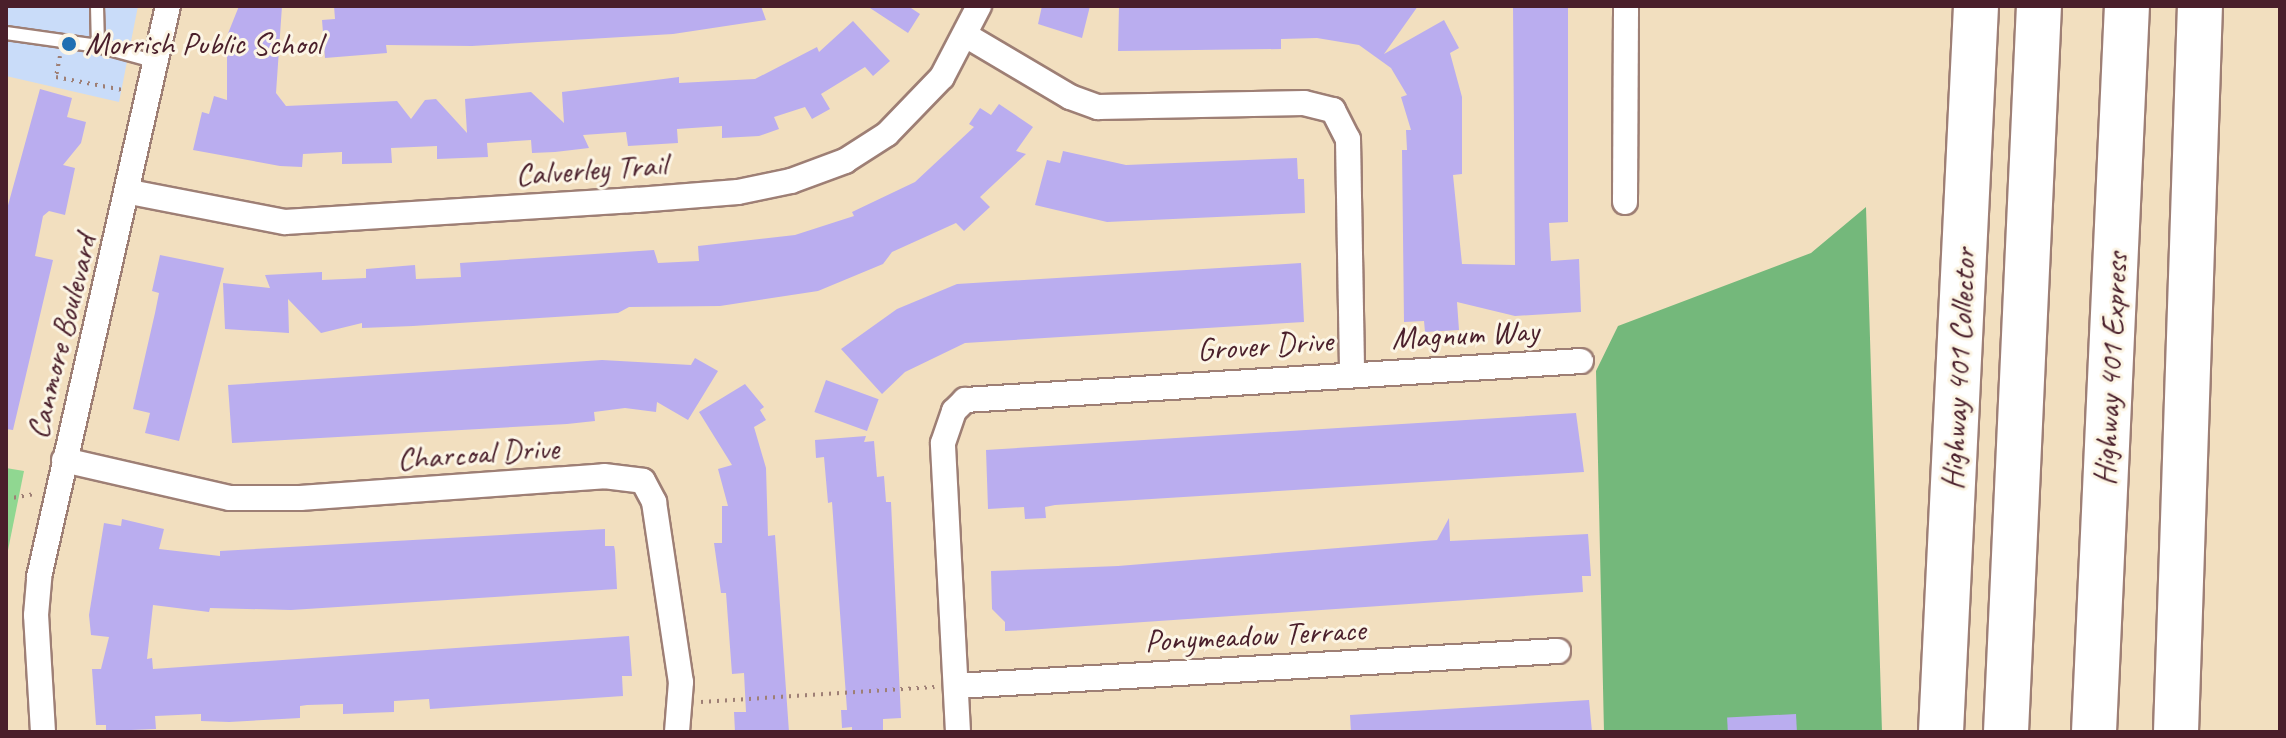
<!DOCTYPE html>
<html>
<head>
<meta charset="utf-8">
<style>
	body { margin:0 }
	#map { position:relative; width:2286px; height:738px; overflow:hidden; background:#f2dfbf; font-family:Caveat,sans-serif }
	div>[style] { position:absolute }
	.built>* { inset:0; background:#c9dcf9 }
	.green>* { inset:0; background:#90d791 }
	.forest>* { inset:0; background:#74b87b }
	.building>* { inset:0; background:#baadef; transform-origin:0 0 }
	.path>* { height:4px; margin-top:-2px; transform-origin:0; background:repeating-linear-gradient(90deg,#9e7f75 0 2px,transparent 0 8px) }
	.roads { filter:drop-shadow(2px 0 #9e7f75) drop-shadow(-2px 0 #9e7f75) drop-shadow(0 2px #9e7f75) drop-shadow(0 -2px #9e7f75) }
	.service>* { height:12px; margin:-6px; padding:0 6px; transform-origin:6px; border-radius:6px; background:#fff }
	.minor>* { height:24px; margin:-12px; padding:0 12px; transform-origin:12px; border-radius:12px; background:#fff }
	.motorway>* { height:44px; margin:-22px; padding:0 22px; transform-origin:22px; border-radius:22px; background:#fff }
	.dots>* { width:22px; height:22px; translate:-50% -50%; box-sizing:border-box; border:4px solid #fcf5e5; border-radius:50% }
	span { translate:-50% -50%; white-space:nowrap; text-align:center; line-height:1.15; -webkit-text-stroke:6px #fcf5e5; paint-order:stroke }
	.poi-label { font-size:32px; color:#4a1f2b }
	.left { translate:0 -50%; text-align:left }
	.street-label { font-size:32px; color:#4a1f2b }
	.frame { position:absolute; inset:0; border:8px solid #4a1f2b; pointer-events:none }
</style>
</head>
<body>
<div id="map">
	<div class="built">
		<div style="clip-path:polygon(6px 6px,138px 6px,119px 102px,6px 76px)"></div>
	</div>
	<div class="green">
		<div style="clip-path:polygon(6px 468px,24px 471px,6px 560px)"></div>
	</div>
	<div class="forest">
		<div style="clip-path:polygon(1866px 207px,1882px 732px,1604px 732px,1596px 371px,1618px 326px,1811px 253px)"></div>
	</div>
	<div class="building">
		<div style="clip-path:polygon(239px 6px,282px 6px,276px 93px,286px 106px,397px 101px,411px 119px,425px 100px,436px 99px,467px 133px,465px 99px,531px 92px,564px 123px,562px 92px,679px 77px,679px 83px,755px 79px,817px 47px,819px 52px,853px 21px,890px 61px,873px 76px,865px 67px,821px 94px,830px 109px,812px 119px,805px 107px,774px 117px,779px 129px,759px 136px,722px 138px,722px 126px,677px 129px,678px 143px,628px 146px,626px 132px,583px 135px,589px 148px,555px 152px,532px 153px,531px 140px,487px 143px,488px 157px,437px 159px,437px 146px,391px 148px,392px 163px,342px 164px,342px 152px,303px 154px,302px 167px,280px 166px,193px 150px,202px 112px,209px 114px,214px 96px,227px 100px,227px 36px)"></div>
		<div style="clip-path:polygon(334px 6px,761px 6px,766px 20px,673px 34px,472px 46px,386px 45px,387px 53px,325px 58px,322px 20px,335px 19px)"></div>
		<div style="clip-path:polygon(867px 6px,908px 6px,920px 14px,908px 33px)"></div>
		<div style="clip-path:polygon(1042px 6px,1090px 6px,1082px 38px,1038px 24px)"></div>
		<div style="clip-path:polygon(1119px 6px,1418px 6px,1384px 54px,1444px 20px,1459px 48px,1450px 53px,1462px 97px,1462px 174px,1453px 175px,1462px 264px,1515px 265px,1513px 6px,1568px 6px,1568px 222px,1549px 223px,1551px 261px,1579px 259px,1581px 312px,1515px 316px,1457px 302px,1459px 330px,1425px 332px,1424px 321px,1404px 322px,1402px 150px,1407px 150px,1406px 130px,1411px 130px,1401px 97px,1407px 95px,1391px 68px,1359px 45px,1317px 38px,1281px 39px,1281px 49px,1118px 51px)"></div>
		<div style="clip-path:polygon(40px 89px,72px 98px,67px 117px,86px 122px,81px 143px,63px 165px,75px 168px,65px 215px,49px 211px,43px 216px,35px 256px,53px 260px,13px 430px,6px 429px,7px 209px)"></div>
		<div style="clip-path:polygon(999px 104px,1033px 127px,1016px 151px,1026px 154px,980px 197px,990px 207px,964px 231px,956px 223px,892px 252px,883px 264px,818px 291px,720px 306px,629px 307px,618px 313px,413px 326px,362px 328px,362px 323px,321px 333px,288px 299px,289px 333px,225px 329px,223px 283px,270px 288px,265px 275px,322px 272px,322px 280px,366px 278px,366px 269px,415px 265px,416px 279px,461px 277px,460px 263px,654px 250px,658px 263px,699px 261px,698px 246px,795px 235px,854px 216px,852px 212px,915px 182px,974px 127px,969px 124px,980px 108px,991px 115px)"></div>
		<div style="clip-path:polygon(1063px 151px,1126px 165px,1297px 158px,1298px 179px,1304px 179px,1305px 213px,1107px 222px,1035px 205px,1047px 160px,1060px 163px)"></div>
		<div style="clip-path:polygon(160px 255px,224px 268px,179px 441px,145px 433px,150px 413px,133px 409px,155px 313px,159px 293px,152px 291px)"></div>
		<div style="clip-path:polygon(1301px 263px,1304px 322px,965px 343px,905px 372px,882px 394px,841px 349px,897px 309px,957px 284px)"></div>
		<div style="clip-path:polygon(695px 358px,718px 371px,688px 420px,657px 402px,656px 412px,625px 408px,594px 412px,595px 421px,567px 424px,232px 443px,228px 385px,602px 360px,691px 365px)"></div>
		<div style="left:826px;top:380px;width:56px;height:34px;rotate:20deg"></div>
		<div style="clip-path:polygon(745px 384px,764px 407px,760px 410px,766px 420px,754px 427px,766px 468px,768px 536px,775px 535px,789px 732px,735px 732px,734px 712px,746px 712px,744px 673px,732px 674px,726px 593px,721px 593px,714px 543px,722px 543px,722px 506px,728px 506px,718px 469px,732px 465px,699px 412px)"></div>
		<div style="clip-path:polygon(1576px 413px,1584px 472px,1055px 505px,1045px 507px,1046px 518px,1025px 519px,1024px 507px,988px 509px,986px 450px)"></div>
		<div style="clip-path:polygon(866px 436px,864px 442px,874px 441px,877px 477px,884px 476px,886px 502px,891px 502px,901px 718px,883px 719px,883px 731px,852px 732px,852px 727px,842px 728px,841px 710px,847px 710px,832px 502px,828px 503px,824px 457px,816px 458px,815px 440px)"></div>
		<div style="clip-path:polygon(1449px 518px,1450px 541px,1588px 534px,1591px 576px,1582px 576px,1583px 592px,1027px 630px,1005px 631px,1005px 622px,992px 609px,991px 571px,1118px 566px,1437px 540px)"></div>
		<div style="clip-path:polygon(122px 519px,164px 529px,159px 549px,220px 556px,220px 551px,605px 529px,605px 546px,614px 546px,615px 551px,617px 589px,291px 610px,210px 608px,209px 612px,153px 605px,147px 659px,152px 658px,153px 669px,629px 636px,632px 676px,622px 676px,623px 696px,430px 709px,429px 699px,394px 701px,394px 712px,367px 713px,343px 714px,343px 704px,307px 705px,300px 706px,300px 718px,229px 722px,201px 721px,201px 714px,155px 716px,156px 729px,106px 731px,106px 725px,96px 725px,92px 669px,101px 669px,109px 637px,91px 635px,89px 615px,104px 523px,121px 526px)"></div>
		<div style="clip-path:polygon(1589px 700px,1592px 732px,1351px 732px,1350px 715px)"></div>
		<div style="left:1796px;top:714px;width:18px;height:69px;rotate:87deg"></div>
	</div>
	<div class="path">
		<div style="left:60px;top:56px;width:21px;rotate:101deg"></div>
		<div style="left:56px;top:77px;width:68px;rotate:11deg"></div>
		<div style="left:6px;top:499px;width:29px;rotate:-10deg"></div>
		<div style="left:701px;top:702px;width:234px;rotate:-3.7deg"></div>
	</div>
	<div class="roads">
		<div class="service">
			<div style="left:97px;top:6px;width:40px;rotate:88.6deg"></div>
			<div style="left:98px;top:46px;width:61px;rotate:15.2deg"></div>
			<div style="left:6px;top:33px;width:93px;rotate:8deg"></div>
		</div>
		<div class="minor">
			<div style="left:967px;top:36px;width:120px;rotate:30.6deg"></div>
			<div style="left:1070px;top:97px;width:30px;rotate:20deg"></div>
			<div style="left:1098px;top:107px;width:206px;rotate:-1.1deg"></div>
			<div style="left:1304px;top:103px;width:30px;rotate:14deg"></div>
			<div style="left:1333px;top:110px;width:33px;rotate:63deg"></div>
			<div style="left:1348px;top:139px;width:234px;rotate:89deg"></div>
			<div style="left:130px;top:192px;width:158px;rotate:11deg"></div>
			<div style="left:285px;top:222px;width:353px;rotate:-3.6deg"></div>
			<div style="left:637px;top:200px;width:101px;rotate:-4.5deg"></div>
			<div style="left:738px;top:192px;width:54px;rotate:-11.7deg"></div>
			<div style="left:791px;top:181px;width:58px;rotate:-20.3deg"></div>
			<div style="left:845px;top:161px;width:50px;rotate:-32.7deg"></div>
			<div style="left:887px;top:134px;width:79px;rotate:-46deg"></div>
			<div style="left:942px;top:77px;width:80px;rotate:-62.5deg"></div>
			<div style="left:1625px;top:202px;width:196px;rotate:-89.7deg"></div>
			<div style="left:64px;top:460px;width:170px;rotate:12.9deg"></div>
			<div style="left:230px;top:498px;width:70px"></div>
			<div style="left:300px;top:498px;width:305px;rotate:-4.1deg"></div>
			<div style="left:604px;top:476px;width:39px;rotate:7deg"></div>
			<div style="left:643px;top:481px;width:24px;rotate:62deg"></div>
			<div style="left:654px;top:502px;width:182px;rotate:81.5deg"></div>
			<div style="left:681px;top:682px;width:50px;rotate:94.6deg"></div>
			<div style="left:956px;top:686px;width:603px;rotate:-3.33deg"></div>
			<div style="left:43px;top:732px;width:117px;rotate:-93.4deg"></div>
			<div style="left:36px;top:615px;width:38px;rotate:-85deg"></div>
			<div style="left:39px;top:577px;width:585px;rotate:-77.27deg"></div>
			<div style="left:958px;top:732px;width:289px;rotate:-93deg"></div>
			<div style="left:943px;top:443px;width:34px;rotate:-71deg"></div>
			<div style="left:954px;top:411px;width:16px;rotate:-45deg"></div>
			<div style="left:965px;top:400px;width:617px;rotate:-3.62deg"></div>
		</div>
		<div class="motorway">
			<div style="left:1941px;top:732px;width:727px;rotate:-87.24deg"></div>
			<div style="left:2006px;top:732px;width:727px;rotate:-87.4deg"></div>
			<div style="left:2094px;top:732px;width:727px;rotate:-87.4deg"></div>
			<div style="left:2176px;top:732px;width:726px;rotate:-88.11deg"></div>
		</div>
	</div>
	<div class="dots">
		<div style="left:69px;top:44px;background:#1f6fb2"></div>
	</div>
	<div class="poi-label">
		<span class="left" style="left:85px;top:44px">Morrish Public School</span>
	</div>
	<div class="street-label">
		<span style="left:591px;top:170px;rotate:-4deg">Calverley Trail</span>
		<span style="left:1465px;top:335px;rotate:-3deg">Magnum Way</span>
		<span style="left:62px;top:337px;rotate:-76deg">Canmore Boulevard</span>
		<span style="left:1265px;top:346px;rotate:-4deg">Grover Drive</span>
		<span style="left:1959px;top:369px;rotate:-87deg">Highway 401 Collector</span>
		<span style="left:2111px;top:369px;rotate:-87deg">Highway 401 Express</span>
		<span style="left:478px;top:454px;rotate:-4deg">Charcoal Drive</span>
		<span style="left:1255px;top:636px;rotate:-3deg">Ponymeadow Terrace</span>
	</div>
	<div class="frame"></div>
</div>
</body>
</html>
